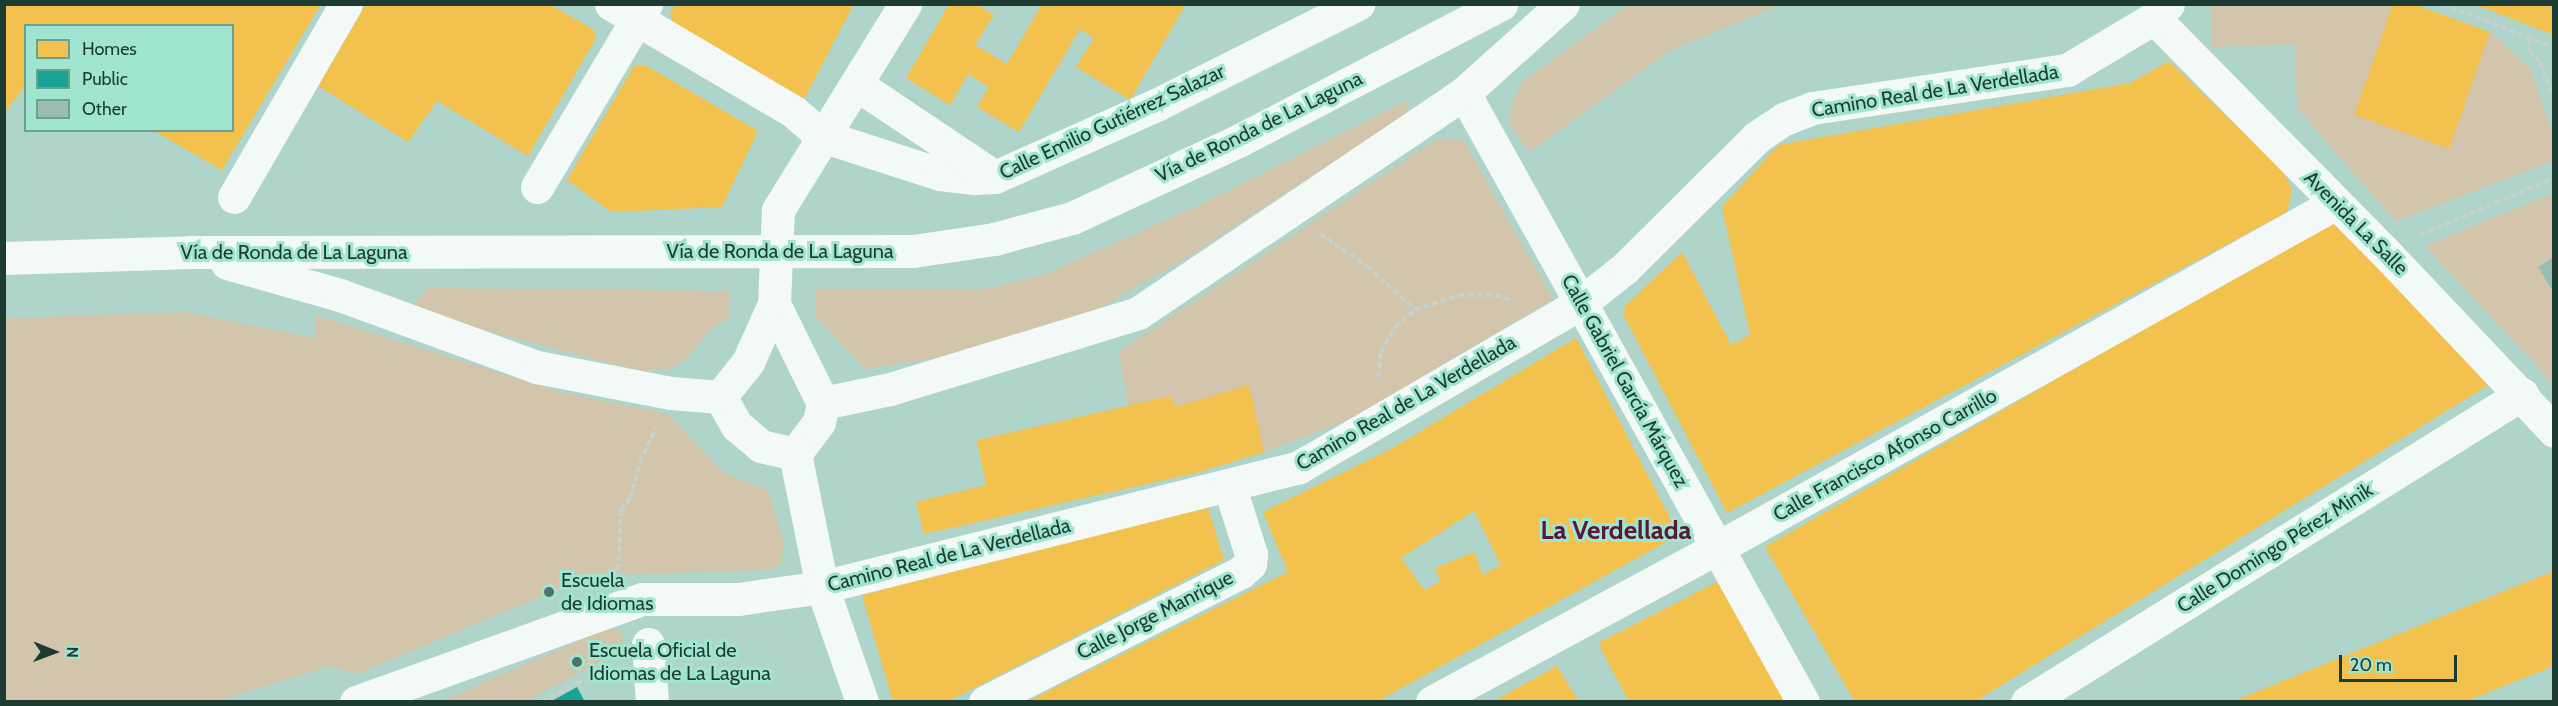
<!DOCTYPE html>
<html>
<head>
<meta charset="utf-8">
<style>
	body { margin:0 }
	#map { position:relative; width:2558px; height:706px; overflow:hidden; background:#afd5ca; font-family:Cabin,sans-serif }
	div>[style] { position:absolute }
	.green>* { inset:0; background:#d3c4ac }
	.homes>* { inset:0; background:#f2c14e }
	.public>* { inset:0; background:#17a398 }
	.building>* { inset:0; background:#99bdb3 }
	.path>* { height:4px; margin-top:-2px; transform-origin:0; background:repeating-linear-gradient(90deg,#c6d2ce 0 6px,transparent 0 9px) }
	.street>* { height:33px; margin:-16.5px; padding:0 16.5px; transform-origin:16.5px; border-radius:16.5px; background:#f3f9f7 }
	.primary>* { height:33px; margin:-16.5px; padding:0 16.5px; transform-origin:16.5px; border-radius:16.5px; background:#f3f9f7 }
	.dots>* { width:16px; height:16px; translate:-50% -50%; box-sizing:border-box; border:3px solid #9fe5d0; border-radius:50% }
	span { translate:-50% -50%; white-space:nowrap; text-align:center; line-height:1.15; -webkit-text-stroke:6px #9fe5d0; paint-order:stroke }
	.street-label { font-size:20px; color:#1e3b33 }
	.poi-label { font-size:20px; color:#1e3b33 }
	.left { translate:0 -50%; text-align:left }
	.district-label { font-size:26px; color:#581837; font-weight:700 }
	.frame { position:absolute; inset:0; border:6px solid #1e3b33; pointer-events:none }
	.legend { position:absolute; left:24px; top:24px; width:210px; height:108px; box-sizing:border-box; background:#9fe5d0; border:2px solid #6ba191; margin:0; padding:8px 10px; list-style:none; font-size:18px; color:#1e3b33 }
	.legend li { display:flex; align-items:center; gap:12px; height:30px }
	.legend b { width:30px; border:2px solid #6ba191 }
	.north { position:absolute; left:24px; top:622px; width:60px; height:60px; -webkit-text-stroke:4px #9fe5d0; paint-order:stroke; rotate:91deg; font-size:16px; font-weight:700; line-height:24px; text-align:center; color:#1e3b33 }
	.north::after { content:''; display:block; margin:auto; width:21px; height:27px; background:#1e3b33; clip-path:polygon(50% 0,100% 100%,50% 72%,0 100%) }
	.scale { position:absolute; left:2339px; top:655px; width:118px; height:27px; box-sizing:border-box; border:3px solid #1e3b33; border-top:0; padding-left:8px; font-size:18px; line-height:21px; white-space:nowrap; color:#1e3b33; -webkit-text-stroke:4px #9fe5d0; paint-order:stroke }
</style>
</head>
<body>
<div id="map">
	<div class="green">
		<div style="clip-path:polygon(1628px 5px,1779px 5px,1668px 52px,1530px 152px,1510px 126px,1511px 106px,1522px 82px)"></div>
		<div style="clip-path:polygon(2211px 5px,2393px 5px,2354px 115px,2448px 149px,2490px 32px,2531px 70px,2553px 134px,2553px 161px,2396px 221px,2297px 109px,2295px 44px,2211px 47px)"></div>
		<div style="clip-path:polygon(1407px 100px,1406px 114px,1188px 257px,1094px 311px,937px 358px,865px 369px,815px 316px,816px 290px,981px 290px,1045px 274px,1206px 202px)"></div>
		<div style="clip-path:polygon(1437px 139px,1463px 139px,1553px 299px,1349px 420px,1264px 452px,1249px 386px,1175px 407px,1128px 406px,1119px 351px)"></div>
		<div style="clip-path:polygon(2553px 193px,2553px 257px,2538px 267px,2553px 293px,2553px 384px,2425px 246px)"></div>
		<div style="clip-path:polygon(427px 288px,729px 291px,730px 317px,708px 332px,687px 359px,672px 369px,640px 371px,433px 317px,414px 304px)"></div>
		<div style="clip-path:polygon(185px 312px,315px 338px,315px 315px,564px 393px,668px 414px,722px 472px,768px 490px,784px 543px,781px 564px,772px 570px,593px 575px,357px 674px,329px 666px,218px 701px,5px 701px,5px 318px)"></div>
		<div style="clip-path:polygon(606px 629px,622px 630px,623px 649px,527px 701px,439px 702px)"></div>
	</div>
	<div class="homes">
		<div style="clip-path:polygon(4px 4px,321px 4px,222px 170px,152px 130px,232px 130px,232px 26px,26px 26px,26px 85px,4px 113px)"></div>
		<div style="clip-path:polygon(366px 4px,549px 4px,594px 30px,596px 38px,528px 156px,437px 101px,408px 142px,318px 86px)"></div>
		<div style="clip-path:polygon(675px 4px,854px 4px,803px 101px,672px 22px,670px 13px)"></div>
		<div style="clip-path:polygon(949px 4px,976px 4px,994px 15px,975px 45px,1007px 64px,1042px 4px,1186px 4px,1130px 100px,1076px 67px,1094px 38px,1080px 29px,1019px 132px,977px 107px,989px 87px,968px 74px,950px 105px,906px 78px)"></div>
		<div style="clip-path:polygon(2393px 4px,2413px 4px,2490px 32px,2449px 149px,2354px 115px)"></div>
		<div style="clip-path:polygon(2554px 4px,2554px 35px,2476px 5px,2476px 4px)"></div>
		<div style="clip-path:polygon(2169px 61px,2283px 171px,2292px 189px,2287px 212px,1727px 513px,1624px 316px,1625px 306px,1682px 252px,1731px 345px,1750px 335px,1722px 207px,1778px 145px,2130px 83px)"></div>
		<div style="clip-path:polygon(645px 65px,758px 131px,722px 207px,611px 212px,567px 180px,634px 66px)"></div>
		<div style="clip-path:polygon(2334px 219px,2495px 381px,1974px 702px,1855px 702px,1765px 547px)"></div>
		<div style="clip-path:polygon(evenodd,1576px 338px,1679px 535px,1376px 702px,1026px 702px,1288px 572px,1263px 512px,1391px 449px,1576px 338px,1474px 511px,1501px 565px,1483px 575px,1474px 552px,1435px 568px,1441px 581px,1424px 590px,1401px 558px,1474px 511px)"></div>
		<div style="clip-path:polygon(1249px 385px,1264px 452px,1196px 473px,924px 534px,916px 502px,986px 485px,977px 440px,1171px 396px,1175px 407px)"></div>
		<div style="clip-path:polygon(1208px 508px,1224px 560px,947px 702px,893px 702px,862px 595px,1117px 528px)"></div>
		<div style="clip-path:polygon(2554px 571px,2554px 666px,2464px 702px,2231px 702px)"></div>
		<div style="clip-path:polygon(1727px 577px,1796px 702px,1629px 702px,1598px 643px)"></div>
		<div style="clip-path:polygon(1557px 666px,1579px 702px,1492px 702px)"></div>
	</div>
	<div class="public">
		<div style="clip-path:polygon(577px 687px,585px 702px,550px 702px)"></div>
	</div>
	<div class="building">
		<div style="clip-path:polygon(2554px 257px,2554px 293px,2538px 267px)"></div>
	</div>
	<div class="path">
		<div style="left:2442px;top:4px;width:120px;rotate:21deg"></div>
		<div style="left:2529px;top:38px;width:13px;rotate:90deg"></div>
		<div style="left:2529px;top:51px;width:16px;rotate:45deg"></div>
		<div style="left:2540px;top:62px;width:40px;rotate:69deg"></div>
		<div style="left:1320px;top:234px;width:57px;rotate:34.2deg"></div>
		<div style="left:1367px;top:266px;width:65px;rotate:42.5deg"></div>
		<div style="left:1415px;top:310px;width:46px;rotate:-18.8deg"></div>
		<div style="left:1459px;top:295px;width:36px"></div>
		<div style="left:1495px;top:295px;width:17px;rotate:17deg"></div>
		<div style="left:2420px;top:235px;width:146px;rotate:-23deg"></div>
		<div style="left:1378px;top:377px;width:25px;rotate:-83deg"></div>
		<div style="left:1381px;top:352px;width:29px;rotate:-61deg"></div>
		<div style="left:1395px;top:327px;width:26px;rotate:-40deg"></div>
		<div style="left:618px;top:570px;width:60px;rotate:-87.1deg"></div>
		<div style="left:621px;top:510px;width:15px;rotate:-53deg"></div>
		<div style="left:630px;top:498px;width:37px;rotate:-74deg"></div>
		<div style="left:640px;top:462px;width:38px;rotate:-65deg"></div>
		<div style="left:542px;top:702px;width:39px;rotate:-29deg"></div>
		<div style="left:576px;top:683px;width:40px;rotate:-10deg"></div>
	</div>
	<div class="street">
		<div style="left:611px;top:4px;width:212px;rotate:30.5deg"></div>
		<div style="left:794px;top:112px;width:37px;rotate:41deg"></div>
		<div style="left:822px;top:136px;width:124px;rotate:17.9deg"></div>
		<div style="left:940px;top:174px;width:34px;rotate:7deg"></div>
		<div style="left:974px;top:178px;width:21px;rotate:-3deg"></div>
		<div style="left:995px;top:177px;width:179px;rotate:-24.1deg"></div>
		<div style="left:1158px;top:104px;width:224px;rotate:-26.6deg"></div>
		<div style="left:2154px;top:18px;width:326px;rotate:45.4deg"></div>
		<div style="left:2383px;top:250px;width:249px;rotate:46.6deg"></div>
		<div style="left:856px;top:84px;width:167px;rotate:33.8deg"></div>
		<div style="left:1464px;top:93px;width:697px;rotate:60.9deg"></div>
		<div style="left:537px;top:187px;width:213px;rotate:-59.2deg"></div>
		<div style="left:234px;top:197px;width:223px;rotate:-59.9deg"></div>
		<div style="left:774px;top:304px;width:110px;rotate:63.7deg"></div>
		<div style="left:823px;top:403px;width:19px;rotate:102deg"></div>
		<div style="left:819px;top:422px;width:40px;rotate:127deg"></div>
		<div style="left:795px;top:454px;width:35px;rotate:-167deg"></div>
		<div style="left:761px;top:446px;width:31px;rotate:-140deg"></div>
		<div style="left:737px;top:426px;width:34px;rotate:-120deg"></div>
		<div style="left:720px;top:397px;width:45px;rotate:-51.3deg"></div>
		<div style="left:748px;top:362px;width:64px;rotate:-65.9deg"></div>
		<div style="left:774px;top:304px;width:94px;rotate:-87.6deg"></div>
		<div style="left:778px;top:210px;width:242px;rotate:-58.3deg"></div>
		<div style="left:795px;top:454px;width:136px;rotate:78.5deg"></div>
		<div style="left:822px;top:587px;width:122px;rotate:70.8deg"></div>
		<div style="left:648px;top:644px;width:58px;rotate:86.1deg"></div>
		<div style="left:356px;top:702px;width:304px;rotate:-19.8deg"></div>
		<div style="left:642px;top:599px;width:96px"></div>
		<div style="left:738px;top:599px;width:85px;rotate:-8.1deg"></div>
		<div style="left:822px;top:587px;width:492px;rotate:-14.1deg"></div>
		<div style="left:1299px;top:467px;width:326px;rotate:-30.2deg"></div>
		<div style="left:1581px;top:303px;width:56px;rotate:-38.5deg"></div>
		<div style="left:1625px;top:268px;width:186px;rotate:-44.8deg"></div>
		<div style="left:1757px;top:137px;width:32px;rotate:-34deg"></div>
		<div style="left:1784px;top:119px;width:30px;rotate:-21deg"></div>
		<div style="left:1812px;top:108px;width:258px;rotate:-8.5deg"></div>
		<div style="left:2067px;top:70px;width:101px;rotate:-30.9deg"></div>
		<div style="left:2154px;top:18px;width:20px;rotate:-45deg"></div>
		<div style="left:985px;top:702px;width:287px;rotate:-26.9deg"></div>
		<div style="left:1241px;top:572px;width:12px;rotate:-42deg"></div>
		<div style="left:1250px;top:564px;width:10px;rotate:-84deg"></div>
		<div style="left:1251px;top:554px;width:72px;rotate:-107.7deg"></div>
		<div style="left:1432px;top:702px;width:326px;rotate:-28.4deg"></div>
		<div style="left:1719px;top:547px;width:706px;rotate:-29.14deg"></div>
		<div style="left:2027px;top:702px;width:583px;rotate:-31.89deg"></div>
	</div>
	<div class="primary">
		<div style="left:4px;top:258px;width:187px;rotate:-1.8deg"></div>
		<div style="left:191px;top:252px;width:722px;rotate:-0.08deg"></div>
		<div style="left:913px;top:251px;width:82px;rotate:-8.4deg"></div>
		<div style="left:994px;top:239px;width:81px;rotate:-15.1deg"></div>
		<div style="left:1072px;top:218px;width:183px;rotate:-24.9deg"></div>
		<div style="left:1238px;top:141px;width:297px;rotate:-27.5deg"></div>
		<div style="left:227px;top:263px;width:117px;rotate:15.8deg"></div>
		<div style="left:340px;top:295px;width:210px;rotate:20.1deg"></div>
		<div style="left:537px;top:367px;width:136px;rotate:11deg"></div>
		<div style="left:671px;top:393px;width:49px;rotate:4.7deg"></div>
		<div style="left:823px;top:403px;width:68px;rotate:-11.8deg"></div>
		<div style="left:890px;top:389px;width:259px;rotate:-17deg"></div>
		<div style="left:1138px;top:313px;width:393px;rotate:-34deg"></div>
		<div style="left:1464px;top:93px;width:133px;rotate:-42deg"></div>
	</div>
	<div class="dots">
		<div style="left:549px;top:592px;background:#517168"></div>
		<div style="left:577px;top:662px;background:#517168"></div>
	</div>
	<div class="street-label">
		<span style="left:1935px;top:91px;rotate:-9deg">Camino Real de La Verdellada</span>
		<span style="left:1112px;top:122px;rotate:-25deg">Calle Emilio Gutiérrez Salazar</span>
		<span style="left:1259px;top:127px;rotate:-26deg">Vía de Ronda de La Laguna</span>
		<span style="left:2356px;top:223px;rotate:45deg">Avenida La Salle</span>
		<span style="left:780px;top:251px">Vía de Ronda de La Laguna</span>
		<span style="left:294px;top:252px">Vía de Ronda de La Laguna</span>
		<span style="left:1625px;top:381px;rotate:61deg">Calle Gabriel García Márquez</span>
		<span style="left:1406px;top:403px;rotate:-30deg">Camino Real de La Verdellada</span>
		<span style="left:1885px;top:455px;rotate:-29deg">Calle Francisco Afonso Carrillo</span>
		<span style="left:2275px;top:548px;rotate:-32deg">Calle Domingo Pérez Minik</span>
		<span style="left:949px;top:555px;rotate:-14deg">Camino Real de La Verdellada</span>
		<span style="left:1155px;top:615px;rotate:-27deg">Calle Jorge Manrique</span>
	</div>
	<div class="poi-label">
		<span class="left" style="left:561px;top:592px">Escuela<br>de Idiomas</span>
		<span class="left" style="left:589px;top:662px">Escuela Oficial de<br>Idiomas de La Laguna</span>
	</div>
	<div class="district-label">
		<span style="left:1616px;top:531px">La Verdellada</span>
	</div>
	<div class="frame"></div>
	<ul class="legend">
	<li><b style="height:16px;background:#f2c14e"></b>Homes</li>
	<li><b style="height:16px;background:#17a398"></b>Public</li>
	<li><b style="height:16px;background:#99bdb3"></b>Other</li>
	</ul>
	<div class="north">N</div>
	<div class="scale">20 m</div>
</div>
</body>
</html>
